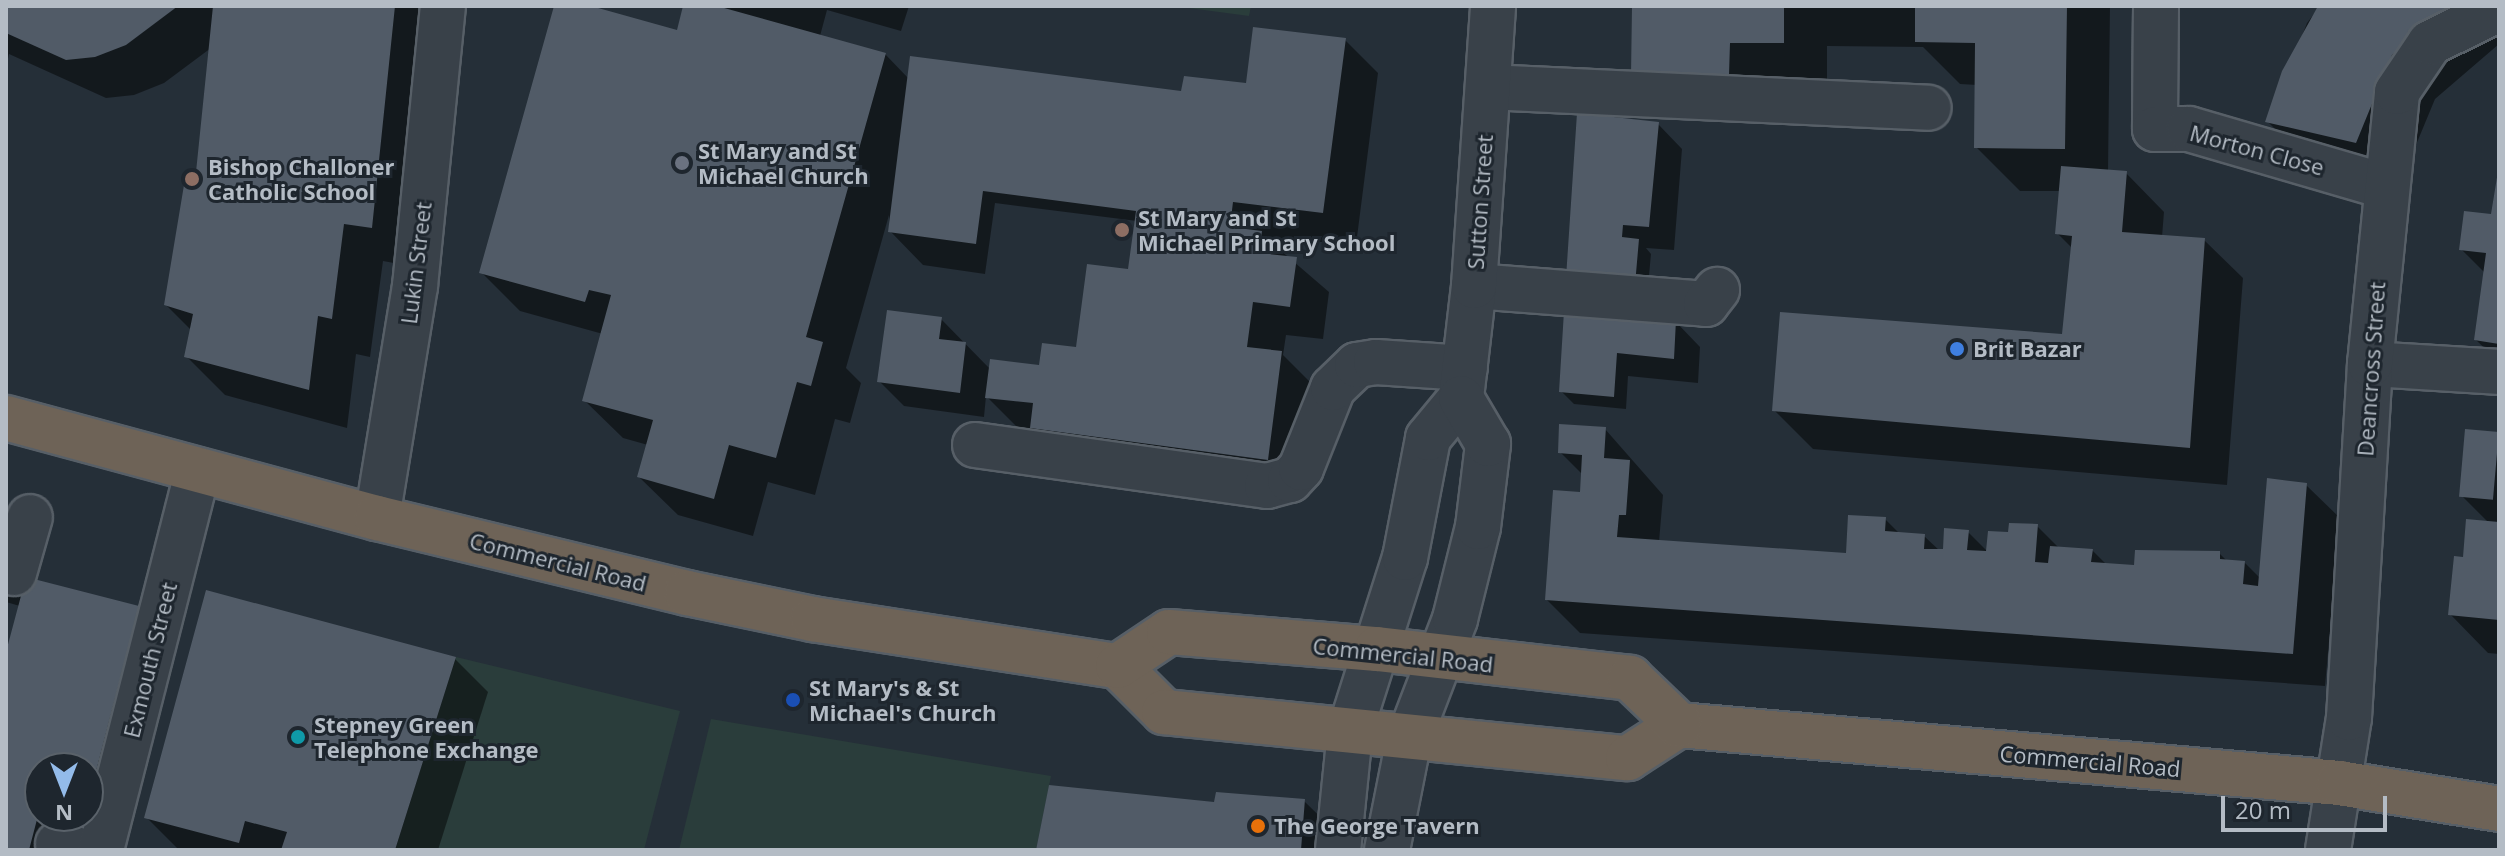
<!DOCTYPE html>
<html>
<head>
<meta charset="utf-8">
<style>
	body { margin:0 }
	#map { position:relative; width:2505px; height:856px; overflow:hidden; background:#252f38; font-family:"Open Sans",sans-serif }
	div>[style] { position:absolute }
	.green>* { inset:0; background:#2a3d3b }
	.shadow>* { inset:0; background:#0007 }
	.building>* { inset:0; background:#515b67; transform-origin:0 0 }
	.roads { filter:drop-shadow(2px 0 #575f67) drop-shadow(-2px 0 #575f67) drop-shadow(0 2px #575f67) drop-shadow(0 -2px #575f67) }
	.minor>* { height:44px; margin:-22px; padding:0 22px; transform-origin:22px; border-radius:22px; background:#394149 }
	.highway>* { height:44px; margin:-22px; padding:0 22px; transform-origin:22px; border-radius:22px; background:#6e6357 }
	.dots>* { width:22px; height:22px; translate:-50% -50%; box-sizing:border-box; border:4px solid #1e262e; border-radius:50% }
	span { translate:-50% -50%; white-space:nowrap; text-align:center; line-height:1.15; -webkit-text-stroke:6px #1e262e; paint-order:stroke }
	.poi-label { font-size:22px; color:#b4bcc5; font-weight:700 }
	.left { translate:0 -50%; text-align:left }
	.street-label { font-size:22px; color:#b4bcc5 }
	.frame { position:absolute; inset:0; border:8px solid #b4bcc5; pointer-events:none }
	.north { position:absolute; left:24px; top:752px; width:80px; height:80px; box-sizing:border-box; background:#1e262e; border:2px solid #5a626a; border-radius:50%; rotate:180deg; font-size:22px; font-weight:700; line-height:32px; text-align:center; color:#b4bcc5 }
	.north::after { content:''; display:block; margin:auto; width:28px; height:36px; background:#93bbea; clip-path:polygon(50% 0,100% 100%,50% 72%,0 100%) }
	.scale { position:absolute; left:2221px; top:796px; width:166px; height:36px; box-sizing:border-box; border:4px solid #b4bcc5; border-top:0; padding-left:10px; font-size:24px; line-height:28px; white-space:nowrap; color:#b4bcc5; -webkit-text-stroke:6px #1e262e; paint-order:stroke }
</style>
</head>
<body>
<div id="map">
	<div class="green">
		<div style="clip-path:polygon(1174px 6px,1251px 6px,1249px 16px)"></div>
		<div style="clip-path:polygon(456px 657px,680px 711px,644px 850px,395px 850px)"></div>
		<div style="clip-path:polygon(711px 719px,1051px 776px,1036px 850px,679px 850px)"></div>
	</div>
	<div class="shadow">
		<div style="clip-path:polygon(6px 6px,437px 6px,410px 266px,383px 261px,370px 357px,356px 354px,347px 428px,225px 395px,186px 356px,191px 330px,166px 305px,197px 174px,211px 48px,164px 83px,134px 95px,106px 98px,9px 54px,6px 68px)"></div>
		<div style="clip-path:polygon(556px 6px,584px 6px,678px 32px,685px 6px,726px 10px,721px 6px,909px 6px,901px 31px,827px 10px,820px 36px,885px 54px,909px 79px,1183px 93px,1248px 85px,1345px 40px,1378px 73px,1356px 245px,1265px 237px,1329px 292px,1323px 339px,1286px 335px,1283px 355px,1315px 387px,1301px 492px,1020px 430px,986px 396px,984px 417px,904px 406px,879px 381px,941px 319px,991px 370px,1041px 368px,1078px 349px,1130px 271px,1137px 221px,995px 203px,985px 274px,923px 265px,890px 231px,889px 215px,846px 368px,861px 383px,850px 423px,835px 419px,815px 495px,768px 482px,753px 536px,678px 515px,639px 477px,648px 445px,623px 438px,584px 400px,603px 334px,520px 311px,481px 272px)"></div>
		<div style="clip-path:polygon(1634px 6px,2110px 6px,2108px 172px,2126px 173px,2164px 212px,2162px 237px,2204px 240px,2243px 278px,2227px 485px,1813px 449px,1774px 410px,2064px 336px,2073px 249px,2057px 233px,2061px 191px,2020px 191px,1976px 147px,1977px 85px,1960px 84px,1923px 47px,1827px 46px,1827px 86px,1677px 118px)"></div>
		<div style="clip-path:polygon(2320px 6px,2499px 6px,2499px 44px,2435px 99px,2399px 186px,2311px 165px,2268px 122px,2307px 23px)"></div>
		<div style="clip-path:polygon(1658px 124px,1682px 149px,1674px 250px,1646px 248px,1651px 254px,1647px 297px,1581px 291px)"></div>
		<div style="clip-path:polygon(2499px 166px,2499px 362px,2476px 340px,2485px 273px,2461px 249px,2493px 216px)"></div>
		<div style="clip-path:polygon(1566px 313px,1676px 322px,1700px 347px,1698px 383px,1628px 376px,1626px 409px,1574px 404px,1561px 391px)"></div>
		<div style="clip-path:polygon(1605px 429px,1663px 495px,1659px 542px,1848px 555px,1885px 519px,1900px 534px,1924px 536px,1940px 551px,1968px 532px,1988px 552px,2010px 534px,2037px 526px,2059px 548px,2092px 550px,2107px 565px,2135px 567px,2219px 553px,2227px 561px,2244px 562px,2261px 579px,2306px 485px,2340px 518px,2325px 686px,1580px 633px,1547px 600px,1581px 494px,1583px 475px,1560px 452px)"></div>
		<div style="clip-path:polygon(2499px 434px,2499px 654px,2488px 653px,2450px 614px,2464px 559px,2489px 523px,2462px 496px)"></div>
		<div style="clip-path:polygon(evenodd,6px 540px,26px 579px,138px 608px,163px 632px,111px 831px,68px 820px,60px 850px,6px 850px,6px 660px,20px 606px,6px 602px,6px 540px,40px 768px,88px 768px,88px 816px,40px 816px,40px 768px)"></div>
		<div style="clip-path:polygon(455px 659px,488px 692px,438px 850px,179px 850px,146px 817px)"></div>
		<div style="clip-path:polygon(1304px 801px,1338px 834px,1336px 850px,1038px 850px,1213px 804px)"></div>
	</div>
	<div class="building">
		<div style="clip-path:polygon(6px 6px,178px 6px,126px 45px,95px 57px,66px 60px,6px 33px)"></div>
		<div style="clip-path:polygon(213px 6px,395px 6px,372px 228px,344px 224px,332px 319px,318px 316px,309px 390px,184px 357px,193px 314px,164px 305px,186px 173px,196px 172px)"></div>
		<div style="clip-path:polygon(554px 6px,591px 6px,677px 30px,683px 6px,717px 6px,886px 53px,806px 337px,823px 342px,811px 386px,797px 382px,776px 458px,729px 445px,714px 499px,637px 477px,653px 420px,582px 401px,611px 295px,589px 290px,585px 302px,479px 273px)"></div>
		<div style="clip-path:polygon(1632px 6px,1784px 6px,1784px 43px,1730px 43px,1729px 75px,1631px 75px)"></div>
		<div style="clip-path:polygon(1915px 6px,2067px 6px,2065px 149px,1974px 148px,1975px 43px,1915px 42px)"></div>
		<div style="clip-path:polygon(2318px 6px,2448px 6px,2392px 55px,2356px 143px,2265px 122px,2282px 71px)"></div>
		<div style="clip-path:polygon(1253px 27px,1346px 38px,1323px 213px,1233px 202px,1230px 227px,1262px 231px,1259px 253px,1297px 257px,1290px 307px,1253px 302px,1247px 347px,1282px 351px,1268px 460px,1030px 428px,1033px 403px,985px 398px,990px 359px,1039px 365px,1042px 343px,1076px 347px,1087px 264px,1128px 269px,1136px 211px,983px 191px,976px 244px,888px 232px,910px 56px,1181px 91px,1184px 76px,1246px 83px)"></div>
		<div style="clip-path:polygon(1577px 113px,1659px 122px,1649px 227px,1623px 225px,1622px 237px,1639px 239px,1635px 285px,1566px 278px)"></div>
		<div style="clip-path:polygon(2499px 165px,2499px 344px,2474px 340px,2486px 253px,2459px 250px,2464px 211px,2491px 214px)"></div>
		<div style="clip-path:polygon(2061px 166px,2127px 171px,2122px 232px,2205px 238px,2190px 448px,1772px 411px,1780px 312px,2062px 334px,2072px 236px,2055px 234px)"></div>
		<div style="clip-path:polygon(887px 310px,942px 317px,939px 339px,966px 342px,960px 393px,877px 382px)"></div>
		<div style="clip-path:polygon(1564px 311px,1676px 320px,1674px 359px,1617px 353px,1614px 397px,1559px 392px)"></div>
		<div style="clip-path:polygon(1559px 424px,1606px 427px,1604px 458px,1630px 460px,1626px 515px,1619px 515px,1617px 537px,1846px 553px,1848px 515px,1886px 517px,1885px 531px,1925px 534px,1924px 549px,1943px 549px,1944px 528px,1969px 530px,1967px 550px,1986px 551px,1988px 531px,2008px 532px,2009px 523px,2038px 524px,2035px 562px,2048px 563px,2050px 546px,2093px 549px,2091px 562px,2134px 565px,2135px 550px,2220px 551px,2220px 559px,2245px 561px,2243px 584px,2258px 586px,2267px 478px,2307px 483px,2293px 654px,1545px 600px,1553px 490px,1580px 492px,1582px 455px,1558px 453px)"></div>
		<div style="left:2465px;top:429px;width:34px;height:68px;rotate:5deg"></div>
		<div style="clip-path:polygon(2466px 519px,2499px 522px,2499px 620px,2448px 615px,2454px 556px,2463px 557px)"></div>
		<div style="clip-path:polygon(26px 577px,139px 606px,89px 798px,88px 768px,40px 768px,40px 808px,29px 850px,6px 850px,6px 652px)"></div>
		<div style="clip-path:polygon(206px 590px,456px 657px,395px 850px,281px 850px,287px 832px,245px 821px,239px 843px,144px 818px)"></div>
		<div style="clip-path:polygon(1049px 785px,1214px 802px,1216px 792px,1305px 799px,1301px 850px,1036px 850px)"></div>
	</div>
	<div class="roads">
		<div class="minor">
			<div style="left:2156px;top:6px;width:123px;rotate:90.5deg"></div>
			<div style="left:2155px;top:129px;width:34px"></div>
			<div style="left:2189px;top:129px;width:203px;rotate:16.3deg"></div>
			<div style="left:1488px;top:87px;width:441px;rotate:2.7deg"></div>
			<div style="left:1474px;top:286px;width:233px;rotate:4.4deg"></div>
			<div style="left:1706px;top:304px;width:18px;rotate:-52deg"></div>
			<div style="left:2370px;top:364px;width:129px;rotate:3.5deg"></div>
			<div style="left:975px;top:445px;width:295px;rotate:8deg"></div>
			<div style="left:1267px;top:486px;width:24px;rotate:-15deg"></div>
			<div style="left:1290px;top:480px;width:16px;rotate:-47deg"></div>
			<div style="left:1301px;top:468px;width:86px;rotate:-68.2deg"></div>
			<div style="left:1333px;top:388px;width:33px;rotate:-44deg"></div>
			<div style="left:1357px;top:365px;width:19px;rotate:-9deg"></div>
			<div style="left:1376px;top:362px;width:89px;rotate:3.9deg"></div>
			<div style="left:377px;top:518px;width:235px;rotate:-80.7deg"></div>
			<div style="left:415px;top:286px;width:281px;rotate:-84.3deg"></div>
			<div style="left:14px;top:573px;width:58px;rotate:-74.1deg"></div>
			<div style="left:58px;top:844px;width:22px;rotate:16deg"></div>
			<div style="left:101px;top:850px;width:392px;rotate:-75.7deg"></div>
			<div style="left:1338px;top:850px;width:120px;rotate:-84.2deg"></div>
			<div style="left:1350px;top:731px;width:182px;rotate:-72.4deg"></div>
			<div style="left:1405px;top:558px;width:122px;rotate:-79.1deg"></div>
			<div style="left:1428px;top:438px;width:52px;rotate:-50.5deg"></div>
			<div style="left:1461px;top:398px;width:113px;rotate:-83.4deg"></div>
			<div style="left:1474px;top:286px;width:281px;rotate:-86.1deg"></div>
			<div style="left:1387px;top:850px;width:113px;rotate:-78.8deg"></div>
			<div style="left:1409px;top:739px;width:129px;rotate:-69deg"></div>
			<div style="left:1455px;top:619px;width:95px;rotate:-76deg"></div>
			<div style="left:1478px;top:527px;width:84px;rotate:-83.1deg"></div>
			<div style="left:1488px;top:444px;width:53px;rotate:-120.4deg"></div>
			<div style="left:2328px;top:850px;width:134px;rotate:-81deg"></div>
			<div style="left:2349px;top:718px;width:355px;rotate:-86.6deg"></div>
			<div style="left:2370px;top:364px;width:273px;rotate:-84.3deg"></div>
			<div style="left:2397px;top:92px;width:59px;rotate:-56deg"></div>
			<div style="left:2430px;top:43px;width:77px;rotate:-26.2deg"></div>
		</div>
		<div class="highway">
			<div style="left:6px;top:418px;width:384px;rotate:15.1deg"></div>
			<div style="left:377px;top:518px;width:319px;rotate:13.6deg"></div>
			<div style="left:687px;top:593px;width:129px;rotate:11.7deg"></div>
			<div style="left:813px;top:619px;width:309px;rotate:8.8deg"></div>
			<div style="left:1118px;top:666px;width:65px;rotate:45deg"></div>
			<div style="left:1164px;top:712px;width:466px;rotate:5.7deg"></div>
			<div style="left:1628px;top:758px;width:61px;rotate:-32.9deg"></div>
			<div style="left:1679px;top:725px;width:663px;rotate:5.02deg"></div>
			<div style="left:2339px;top:783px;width:162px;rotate:9.2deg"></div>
			<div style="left:1118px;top:666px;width:61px;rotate:-33.7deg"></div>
			<div style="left:1169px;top:632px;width:209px;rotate:4.7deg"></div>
			<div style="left:1377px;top:649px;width:255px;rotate:6.5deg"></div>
			<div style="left:1630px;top:678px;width:68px;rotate:43.8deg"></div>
		</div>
	</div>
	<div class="dots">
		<div style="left:682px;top:163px;background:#6b7280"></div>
		<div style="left:192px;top:179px;background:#8d6e63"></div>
		<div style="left:1122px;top:230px;background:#8d6e63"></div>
		<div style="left:1957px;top:349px;background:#3f7fe0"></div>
		<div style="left:793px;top:700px;background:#1a4fb4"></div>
		<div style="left:298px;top:737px;background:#0f9aa8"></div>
		<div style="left:1258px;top:826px;background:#e8710a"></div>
	</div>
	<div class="poi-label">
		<span class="left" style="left:698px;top:163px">St Mary and St<br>Michael Church</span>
		<span class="left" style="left:208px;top:179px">Bishop Challoner<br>Catholic School</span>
		<span class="left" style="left:1138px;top:230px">St Mary and St<br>Michael Primary School</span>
		<span class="left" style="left:1973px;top:349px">Brit Bazar</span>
		<span class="left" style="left:809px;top:700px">St Mary's &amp; St<br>Michael's Church</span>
		<span class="left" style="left:314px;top:737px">Stepney Green<br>Telephone Exchange</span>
		<span class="left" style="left:1274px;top:826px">The George Tavern</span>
	</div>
	<div class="street-label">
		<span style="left:2257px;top:150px;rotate:15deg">Morton Close</span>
		<span style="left:1480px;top:202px;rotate:-86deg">Sutton Street</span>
		<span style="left:416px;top:263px;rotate:-83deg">Lukin Street</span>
		<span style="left:2371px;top:369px;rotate:-86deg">Deancross Street</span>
		<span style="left:558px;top:562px;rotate:14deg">Commercial Road</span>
		<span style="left:1403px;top:655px;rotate:6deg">Commercial Road</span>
		<span style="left:150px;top:660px;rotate:-76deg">Exmouth Street</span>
		<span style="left:2090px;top:761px;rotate:5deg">Commercial Road</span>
	</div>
	<div class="frame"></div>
	<div class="north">N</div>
	<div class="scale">20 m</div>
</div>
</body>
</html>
